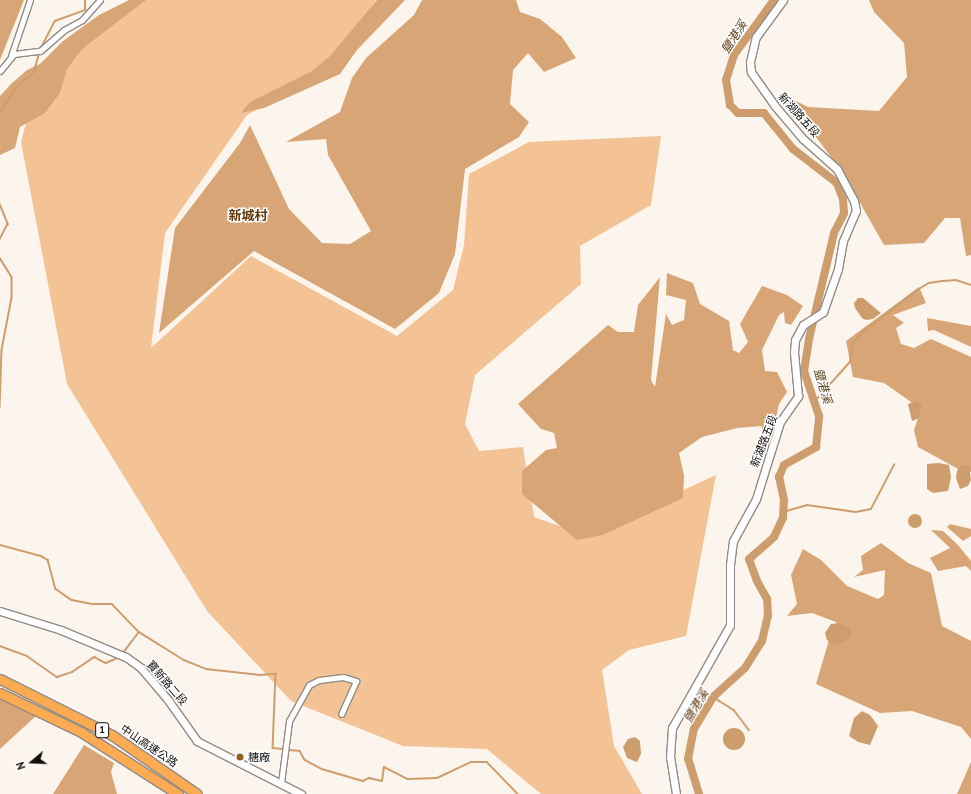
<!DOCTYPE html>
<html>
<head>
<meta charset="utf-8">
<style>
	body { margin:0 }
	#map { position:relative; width:971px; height:794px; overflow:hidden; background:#fcf5ee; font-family:"PT Sans","Noto Sans TC",sans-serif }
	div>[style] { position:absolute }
	.green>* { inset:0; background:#f4c395 }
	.forest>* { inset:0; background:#d8a676 }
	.water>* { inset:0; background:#ce9d6d }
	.round { border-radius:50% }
	.stream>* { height:1.5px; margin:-0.75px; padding:0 0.75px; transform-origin:0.75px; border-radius:0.75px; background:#ce9d6d }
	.river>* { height:8px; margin:-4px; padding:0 4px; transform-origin:4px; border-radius:4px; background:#ce9d6d }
	.roads { filter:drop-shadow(1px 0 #928b85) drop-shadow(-1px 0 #928b85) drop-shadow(0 1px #928b85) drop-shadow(0 -1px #928b85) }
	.street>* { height:5px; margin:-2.5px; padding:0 2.5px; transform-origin:2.5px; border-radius:2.5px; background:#fff }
	.secondary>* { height:7px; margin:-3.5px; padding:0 3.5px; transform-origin:3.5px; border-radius:3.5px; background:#fff }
	.highway>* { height:9px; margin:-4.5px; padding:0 4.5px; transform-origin:4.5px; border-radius:4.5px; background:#fdab53 }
	.dots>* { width:11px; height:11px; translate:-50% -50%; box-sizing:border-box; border:2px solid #fff; border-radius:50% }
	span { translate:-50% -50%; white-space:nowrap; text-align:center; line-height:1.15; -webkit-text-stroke:3px #fff; paint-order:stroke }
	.shield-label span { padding:1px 3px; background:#fff; border:1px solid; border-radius:3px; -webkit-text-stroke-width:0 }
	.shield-label { font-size:10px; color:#100d0b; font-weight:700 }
	.street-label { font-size:11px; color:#100d0b }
	.poi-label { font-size:11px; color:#100d0b }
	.left { translate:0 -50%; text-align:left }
	.water-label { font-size:12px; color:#603e19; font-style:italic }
	.quarter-label { font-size:13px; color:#5e3707; font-weight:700 }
	.north { position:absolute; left:12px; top:742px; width:40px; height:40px; -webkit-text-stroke:3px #fff; paint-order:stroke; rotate:251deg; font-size:11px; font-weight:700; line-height:16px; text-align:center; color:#100d0b }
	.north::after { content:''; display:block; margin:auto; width:14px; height:18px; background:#100d0b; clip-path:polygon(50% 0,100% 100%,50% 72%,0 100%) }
</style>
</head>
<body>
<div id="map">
	<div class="green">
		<div style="clip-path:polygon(134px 0,376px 0,329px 70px,247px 115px,165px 233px,151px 348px,251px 256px,397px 336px,453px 290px,464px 245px,469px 174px,529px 142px,661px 136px,651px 205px,580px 246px,581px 284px,475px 375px,465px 424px,479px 451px,523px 447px,534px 517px,586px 535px,716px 475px,686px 636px,629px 650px,602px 670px,614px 746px,642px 794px,541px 794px,487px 749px,403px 746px,291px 701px,207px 611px,67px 384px,21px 142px,37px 81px)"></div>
	</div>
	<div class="forest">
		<div style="clip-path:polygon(0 0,24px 0,0 60px)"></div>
		<div style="clip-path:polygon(129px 0,146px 0,82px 49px,67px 69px,60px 93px,45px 113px,20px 127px,15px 148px,0 155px,0 96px,11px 84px,27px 70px,40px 64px,63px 41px,99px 15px)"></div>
		<div style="clip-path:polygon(377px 0,405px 0,357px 50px,340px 74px,264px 108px,241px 113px,250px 102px,312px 71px,330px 56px)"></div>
		<div style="clip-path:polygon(422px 0,516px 0,520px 12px,540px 19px,562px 37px,576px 58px,544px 72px,528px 53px,513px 70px,510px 104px,529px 122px,519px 137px,465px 169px,455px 254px,439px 293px,395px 329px,254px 251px,159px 333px,175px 228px,240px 143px,250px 125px,289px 209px,322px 243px,350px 244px,371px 231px,328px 155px,326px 139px,286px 142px,340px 112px,352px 78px,366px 58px,414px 15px)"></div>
		<div style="clip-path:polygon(869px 0,971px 0,971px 255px,966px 256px,960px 218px,945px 218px,924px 243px,884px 245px,843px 173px,819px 141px,781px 101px,782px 94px,808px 107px,879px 111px,907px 77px,904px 43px,874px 12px)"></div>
		<div style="clip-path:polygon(667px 273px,693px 283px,700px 304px,729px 321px,733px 350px,739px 353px,748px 342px,740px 324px,762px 286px,787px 295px,803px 306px,791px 325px,785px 323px,784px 312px,779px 315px,762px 350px,765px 371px,777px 372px,787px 392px,779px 404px,771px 441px,761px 426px,737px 428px,702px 437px,679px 453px,684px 476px,683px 498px,603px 535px,577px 540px,522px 494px,522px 471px,546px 450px,557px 448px,554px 433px,541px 429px,518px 404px,608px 325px,618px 332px,634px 332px,638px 305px,660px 277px,651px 380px,655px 387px,666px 314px,672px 325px,684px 320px,686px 300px,666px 295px)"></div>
		<div style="clip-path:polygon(919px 287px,926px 303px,893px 315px,904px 323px,896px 328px,901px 344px,914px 348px,931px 339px,971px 357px,971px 472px,960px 470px,918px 447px,914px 430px,921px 409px,884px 383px,853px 377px,846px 341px)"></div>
		<div style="clip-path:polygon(927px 318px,971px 326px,971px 347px,934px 330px,928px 331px)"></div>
		<div style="clip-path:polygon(950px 524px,971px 529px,971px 536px,963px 541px,947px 527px)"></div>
		<div style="clip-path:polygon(931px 530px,943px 531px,958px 545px,971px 561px,971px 571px,966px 566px,938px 571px,930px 558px,950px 548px)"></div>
		<div style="clip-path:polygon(881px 543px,908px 563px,931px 573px,942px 626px,971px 641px,971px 739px,961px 727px,912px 711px,880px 713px,816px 684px,829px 640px,840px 635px,836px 622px,812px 613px,787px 616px,797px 604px,791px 575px,803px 549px,821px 560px,847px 586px,878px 599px,884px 595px,885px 570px,854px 577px,863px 570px,861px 556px)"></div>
		<div style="clip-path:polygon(0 699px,37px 715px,0 749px,0 760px)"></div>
		<div style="clip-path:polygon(84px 745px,114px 763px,111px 772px,117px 794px,53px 794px)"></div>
		<div style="clip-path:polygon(971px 762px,971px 794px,957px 794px)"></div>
	</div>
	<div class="water">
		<div style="clip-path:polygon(858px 298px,863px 298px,881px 313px,873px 319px,866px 320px,862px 318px,855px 308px,854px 303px)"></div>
		<div style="clip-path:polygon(916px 401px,922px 406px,919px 418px,912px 421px,908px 404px)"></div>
		<div style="clip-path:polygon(939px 463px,949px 465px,951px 477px,948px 491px,933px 493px,927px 489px,927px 464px)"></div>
		<div style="clip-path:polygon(961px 465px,969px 466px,971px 480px,968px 486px,960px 489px,956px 478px,957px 471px)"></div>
		<div class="round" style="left:908px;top:514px;width:14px;height:14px"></div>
		<div style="clip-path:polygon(840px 623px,850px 628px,852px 636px,844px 642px,833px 644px,827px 640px,825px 633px,831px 624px)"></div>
		<div style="clip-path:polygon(862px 711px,870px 715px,878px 726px,870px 745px,858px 742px,849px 736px,854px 718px)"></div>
		<div class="round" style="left:723px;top:728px;width:22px;height:22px"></div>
		<div style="clip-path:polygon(635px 737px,640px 741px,641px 754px,637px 762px,627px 758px,623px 747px,628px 739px)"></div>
	</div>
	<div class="stream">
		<div style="left:41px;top:48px;width:30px;rotate:-63deg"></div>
		<div style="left:55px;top:21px;width:32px;rotate:-20deg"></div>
		<div style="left:85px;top:10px;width:10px;rotate:-90deg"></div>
		<div style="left:0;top:112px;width:27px;rotate:-57deg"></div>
		<div style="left:15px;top:89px;width:25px;rotate:-42deg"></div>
		<div style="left:34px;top:72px;width:20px;rotate:-75deg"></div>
		<div style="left:0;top:204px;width:22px;rotate:68deg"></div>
		<div style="left:8px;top:224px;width:18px;rotate:117deg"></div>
		<div style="left:0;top:258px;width:22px;rotate:58deg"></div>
		<div style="left:12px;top:277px;width:21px;rotate:90deg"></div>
		<div style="left:12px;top:298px;width:53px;rotate:100.9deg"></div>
		<div style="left:2px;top:350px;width:58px;rotate:92deg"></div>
		<div style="left:816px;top:400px;width:51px;rotate:-48.2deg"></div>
		<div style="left:850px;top:362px;width:18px;rotate:-81deg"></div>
		<div style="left:853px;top:344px;width:14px;rotate:-51deg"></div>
		<div style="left:862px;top:333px;width:68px;rotate:-37.9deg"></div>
		<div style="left:916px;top:291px;width:15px;rotate:-32deg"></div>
		<div style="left:929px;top:283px;width:15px;rotate:-8deg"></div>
		<div style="left:944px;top:281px;width:12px;rotate:-5deg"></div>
		<div style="left:956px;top:280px;width:16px;rotate:18deg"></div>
		<div style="left:783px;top:512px;width:25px;rotate:-16deg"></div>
		<div style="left:807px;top:505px;width:49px;rotate:8.1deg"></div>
		<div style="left:856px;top:512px;width:15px;rotate:-11deg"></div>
		<div style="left:871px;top:509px;width:50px;rotate:-62.4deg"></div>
		<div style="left:0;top:545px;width:42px;rotate:15deg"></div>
		<div style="left:41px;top:556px;width:8px;rotate:30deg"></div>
		<div style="left:48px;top:560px;width:30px;rotate:75deg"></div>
		<div style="left:56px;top:589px;width:19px;rotate:35deg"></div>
		<div style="left:72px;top:600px;width:20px;rotate:11deg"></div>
		<div style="left:92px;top:604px;width:20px"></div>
		<div style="left:112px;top:604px;width:39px;rotate:46deg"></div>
		<div style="left:139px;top:632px;width:53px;rotate:31.9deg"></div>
		<div style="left:184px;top:660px;width:24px;rotate:22deg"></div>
		<div style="left:206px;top:669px;width:54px;rotate:6.3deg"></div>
		<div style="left:260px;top:675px;width:16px;rotate:-4deg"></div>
		<div style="left:276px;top:674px;width:74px;rotate:92.3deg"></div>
		<div style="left:273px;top:748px;width:9px;rotate:6deg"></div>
		<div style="left:0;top:646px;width:29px;rotate:20deg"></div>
		<div style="left:27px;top:656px;width:37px;rotate:35deg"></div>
		<div style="left:57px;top:677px;width:16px;rotate:-18deg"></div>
		<div style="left:72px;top:672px;width:27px;rotate:-34deg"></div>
		<div style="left:94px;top:657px;width:13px;rotate:27deg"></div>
		<div style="left:106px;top:663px;width:15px;rotate:-23deg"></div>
		<div style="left:123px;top:653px;width:26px;rotate:-53deg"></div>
		<div style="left:713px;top:697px;width:25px;rotate:32deg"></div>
		<div style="left:734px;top:710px;width:25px;rotate:53deg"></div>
		<div style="left:289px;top:750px;width:11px;rotate:5deg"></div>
		<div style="left:300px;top:751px;width:10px;rotate:61deg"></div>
		<div style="left:305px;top:760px;width:19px;rotate:28deg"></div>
		<div style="left:322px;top:769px;width:43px;rotate:16.3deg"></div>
		<div style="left:363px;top:781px;width:7px;rotate:-27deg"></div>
		<div style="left:369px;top:778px;width:13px;rotate:13deg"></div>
		<div style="left:382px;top:781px;width:14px;rotate:-82deg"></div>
		<div style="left:384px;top:767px;width:27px;rotate:27deg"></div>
		<div style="left:408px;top:779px;width:29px;rotate:-2deg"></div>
		<div style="left:437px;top:778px;width:38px;rotate:-25deg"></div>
		<div style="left:472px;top:762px;width:15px"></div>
		<div style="left:487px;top:762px;width:45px;rotate:45.9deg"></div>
	</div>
	<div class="river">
		<div style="left:699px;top:794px;width:37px;rotate:-107deg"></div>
		<div style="left:688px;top:759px;width:31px;rotate:-79deg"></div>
		<div style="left:694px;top:729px;width:37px;rotate:-59deg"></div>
		<div style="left:713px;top:697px;width:43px;rotate:-42.2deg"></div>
		<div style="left:745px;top:668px;width:32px;rotate:-58deg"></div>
		<div style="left:762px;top:641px;width:26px;rotate:-77deg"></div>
		<div style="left:768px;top:616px;width:17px;rotate:-93deg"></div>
		<div style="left:767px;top:599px;width:21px;rotate:-119deg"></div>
		<div style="left:757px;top:581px;width:23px;rotate:-110deg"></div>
		<div style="left:749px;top:559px;width:33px;rotate:-41deg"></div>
		<div style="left:774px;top:537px;width:21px;rotate:-65deg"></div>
		<div style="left:783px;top:518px;width:18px;rotate:-87deg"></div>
		<div style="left:784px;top:500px;width:24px;rotate:-102deg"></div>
		<div style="left:779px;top:477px;width:13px;rotate:-67deg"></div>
		<div style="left:784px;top:465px;width:37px;rotate:-29deg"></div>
		<div style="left:816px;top:447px;width:31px;rotate:-84deg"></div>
		<div style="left:819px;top:416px;width:47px;rotate:-108.4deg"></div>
		<div style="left:804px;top:371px;width:32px;rotate:-81deg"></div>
		<div style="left:809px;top:339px;width:109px;rotate:-76.7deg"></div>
		<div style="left:834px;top:233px;width:22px;rotate:-63deg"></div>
		<div style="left:844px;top:213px;width:14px;rotate:-94deg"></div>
		<div style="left:843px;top:199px;width:17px;rotate:-111deg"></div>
		<div style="left:837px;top:183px;width:56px;rotate:-142.3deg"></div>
		<div style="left:793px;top:149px;width:46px;rotate:-128.9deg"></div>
		<div style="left:764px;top:113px;width:26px;rotate:180deg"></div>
		<div style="left:738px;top:113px;width:11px;rotate:-135deg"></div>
		<div style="left:730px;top:105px;width:25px;rotate:-99deg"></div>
		<div style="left:726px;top:80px;width:26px;rotate:-72deg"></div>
		<div style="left:734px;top:55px;width:68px;rotate:-54deg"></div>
	</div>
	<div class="roads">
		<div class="street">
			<div style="left:11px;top:56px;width:59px;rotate:-71.3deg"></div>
			<div style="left:0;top:71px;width:22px;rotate:-51deg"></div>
			<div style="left:14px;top:54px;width:26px;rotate:-7deg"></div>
			<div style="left:40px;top:51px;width:32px;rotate:-41deg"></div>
			<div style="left:64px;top:30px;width:21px;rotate:-29deg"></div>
			<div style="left:82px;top:20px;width:27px;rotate:-48deg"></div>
			<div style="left:281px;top:783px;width:63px;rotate:-82.6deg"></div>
			<div style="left:289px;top:721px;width:41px;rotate:-60.9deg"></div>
			<div style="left:309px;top:685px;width:11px;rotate:-27deg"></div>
			<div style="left:319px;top:680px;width:24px;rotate:-7deg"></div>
			<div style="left:343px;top:677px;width:14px;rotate:17deg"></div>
			<div style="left:356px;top:681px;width:36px;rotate:114deg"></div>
		</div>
		<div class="secondary">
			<div style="left:0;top:611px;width:64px;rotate:17.3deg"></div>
			<div style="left:61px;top:630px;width:70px;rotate:22.6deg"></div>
			<div style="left:126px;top:657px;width:19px;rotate:36deg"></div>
			<div style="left:141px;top:668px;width:42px;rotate:49.8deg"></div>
			<div style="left:168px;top:700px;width:50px;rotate:54.7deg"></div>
			<div style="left:197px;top:741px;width:117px;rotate:27deg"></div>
			<div style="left:676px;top:794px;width:37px;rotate:-99deg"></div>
			<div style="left:670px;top:757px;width:29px;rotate:-86deg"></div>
			<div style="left:672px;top:728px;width:118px;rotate:-60.6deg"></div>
			<div style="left:730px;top:625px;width:60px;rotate:-90deg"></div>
			<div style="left:730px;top:565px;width:24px;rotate:-83deg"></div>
			<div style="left:733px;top:541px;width:48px;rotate:-61.3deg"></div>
			<div style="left:756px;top:499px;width:81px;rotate:-72.7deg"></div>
			<div style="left:780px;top:422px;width:32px;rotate:-55deg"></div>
			<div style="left:798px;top:396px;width:44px;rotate:-95.2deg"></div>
			<div style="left:794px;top:352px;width:12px;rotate:-85deg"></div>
			<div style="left:795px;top:340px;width:17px;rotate:-62deg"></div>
			<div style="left:803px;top:325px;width:24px;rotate:-33deg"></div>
			<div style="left:823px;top:312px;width:46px;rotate:-70.8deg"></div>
			<div style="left:838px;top:269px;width:28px;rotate:-80deg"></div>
			<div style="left:843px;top:241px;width:33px;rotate:-67deg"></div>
			<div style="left:856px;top:211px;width:10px;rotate:-101deg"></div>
			<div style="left:854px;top:201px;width:36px;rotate:-118deg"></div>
			<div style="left:837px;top:169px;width:45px;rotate:-138.6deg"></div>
			<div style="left:803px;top:139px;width:43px;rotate:-130.3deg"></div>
			<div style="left:775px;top:106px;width:42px;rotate:-125.2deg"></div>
			<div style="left:751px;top:72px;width:10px;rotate:-96deg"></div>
			<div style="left:750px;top:62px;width:26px;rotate:-77deg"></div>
			<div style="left:756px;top:37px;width:46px;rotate:-53.9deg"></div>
		</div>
		<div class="highway">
			<div style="left:0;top:679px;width:125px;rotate:26.6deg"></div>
			<div style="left:112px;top:735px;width:103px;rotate:34.8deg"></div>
			<div style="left:0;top:693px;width:90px;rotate:25.7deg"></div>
			<div style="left:81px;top:732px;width:115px;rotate:32.6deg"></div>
		</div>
	</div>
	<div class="dots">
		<div style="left:240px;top:757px;background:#985f1c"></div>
	</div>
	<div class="shield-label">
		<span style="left:102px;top:730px">1</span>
	</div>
	<div class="street-label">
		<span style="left:799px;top:115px;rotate:48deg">新湖路五段</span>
		<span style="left:764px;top:441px;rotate:-69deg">新湖路五段</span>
		<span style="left:167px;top:683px;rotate:49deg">寶新路二段</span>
		<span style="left:149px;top:746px;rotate:34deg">中山高速公路</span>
	</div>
	<div class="poi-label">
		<span class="left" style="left:248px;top:757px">糖廠</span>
	</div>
	<div class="water-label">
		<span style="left:734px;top:37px;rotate:-57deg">鹽港溪</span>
		<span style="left:823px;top:386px;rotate:74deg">鹽港溪</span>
		<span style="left:696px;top:706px;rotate:-59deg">鹽港溪</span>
	</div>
	<div class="quarter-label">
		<span style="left:248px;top:216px">新城村</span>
	</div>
	<div class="north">N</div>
</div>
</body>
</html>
